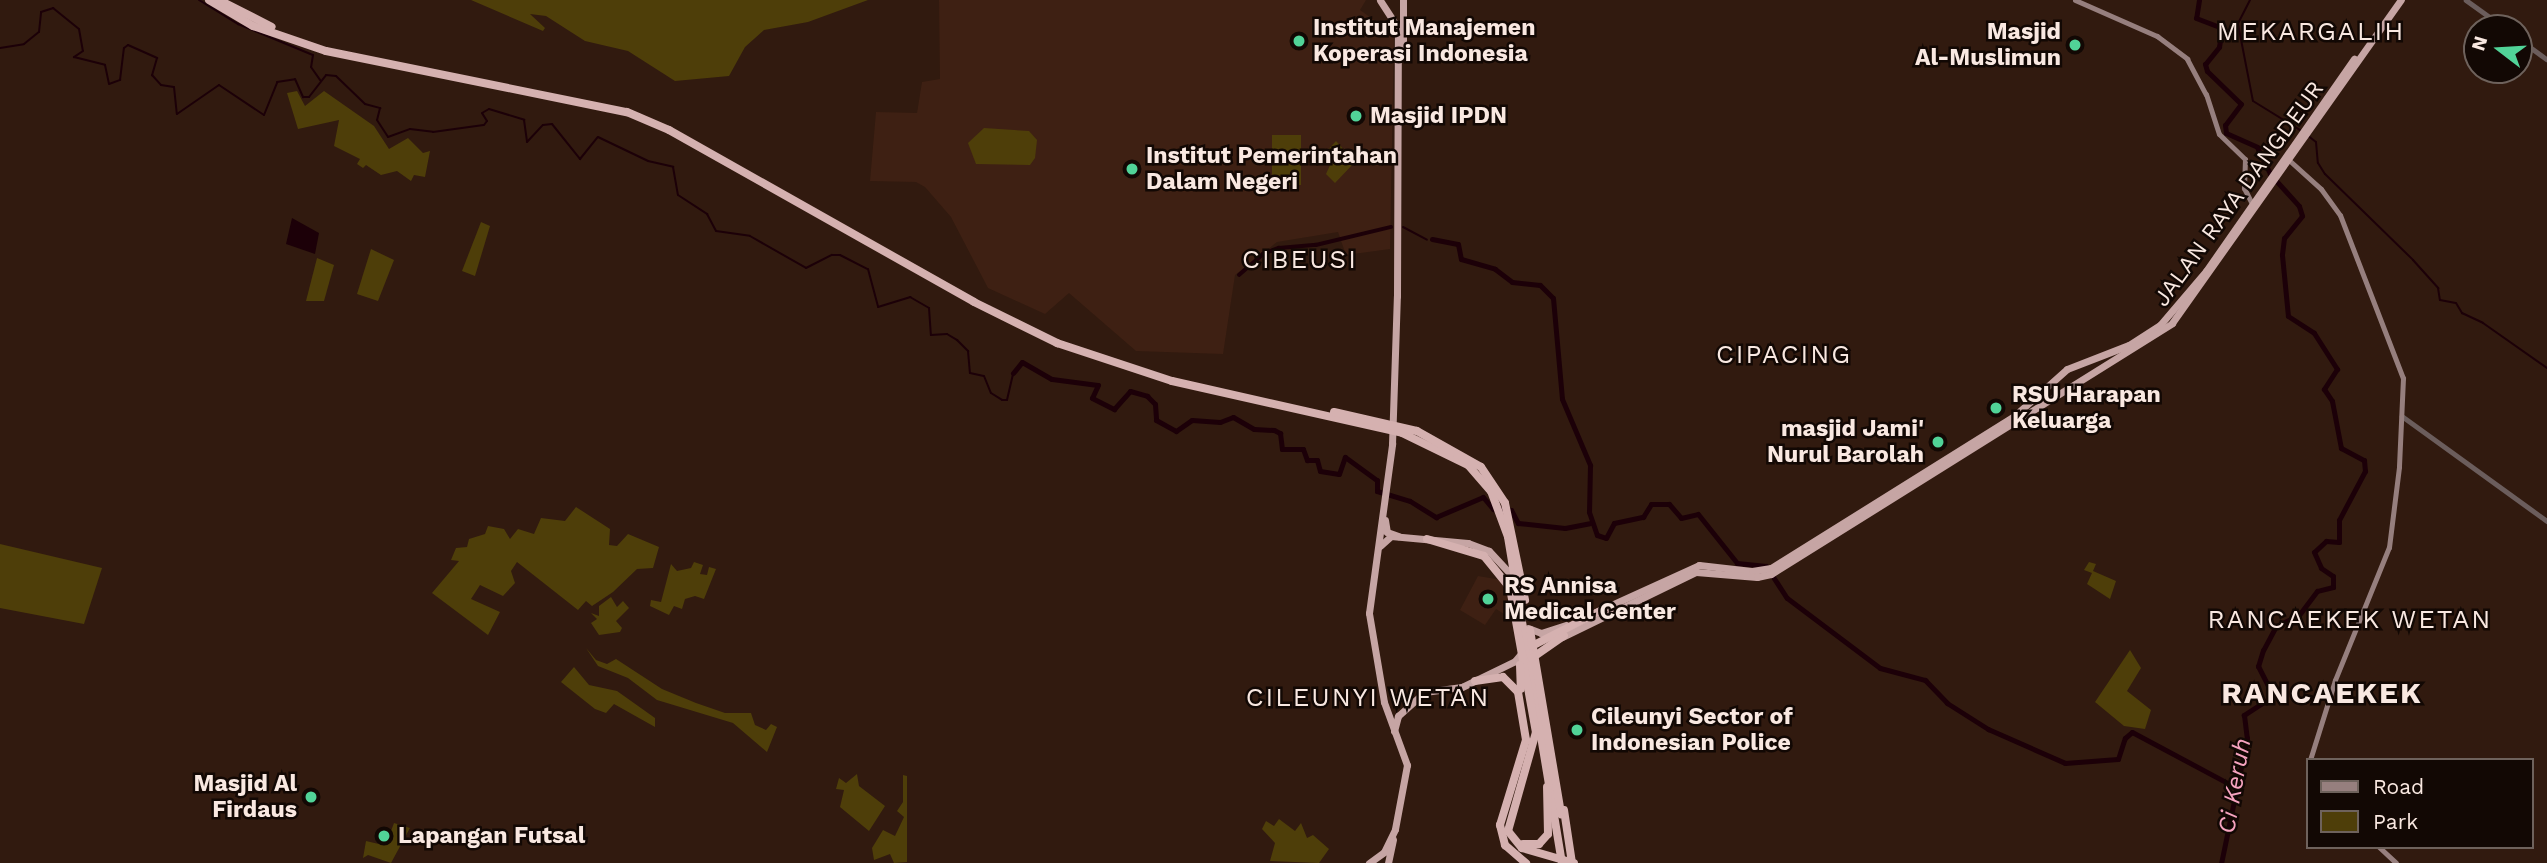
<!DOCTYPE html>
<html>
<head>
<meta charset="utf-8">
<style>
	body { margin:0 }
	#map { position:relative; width:2547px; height:863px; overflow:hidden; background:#311a0f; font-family:"Work Sans",sans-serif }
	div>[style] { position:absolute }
	.built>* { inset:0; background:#3e2013 }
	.green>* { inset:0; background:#4e3e09; transform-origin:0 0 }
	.water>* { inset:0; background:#1c0008 }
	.stream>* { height:2px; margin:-1px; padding:0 1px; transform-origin:1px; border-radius:1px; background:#1c0008 }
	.canal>* { height:3.5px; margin:-1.75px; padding:0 1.75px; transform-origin:1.75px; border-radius:1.75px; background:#1c0008 }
	.river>* { height:5px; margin:-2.5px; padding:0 2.5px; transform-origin:2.5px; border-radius:2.5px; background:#1c0008 }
	.tertiary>* { height:4.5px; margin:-2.25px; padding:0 2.25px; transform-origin:2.25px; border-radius:2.25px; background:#6b5d5c }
	.secondary>* { height:5px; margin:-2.5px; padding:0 2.5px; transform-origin:2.5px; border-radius:2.5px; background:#967f7e }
	.trunk>* { height:7px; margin:-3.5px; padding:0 3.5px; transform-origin:3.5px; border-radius:3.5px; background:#c6a5a4 }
	.motorway>* { height:8px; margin:-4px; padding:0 4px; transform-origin:4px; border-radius:4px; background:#d5b1b0 }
	.dots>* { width:19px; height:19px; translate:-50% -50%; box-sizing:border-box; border:4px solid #120804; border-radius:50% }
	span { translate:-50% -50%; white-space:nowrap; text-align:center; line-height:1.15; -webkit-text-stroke:5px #120804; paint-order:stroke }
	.poi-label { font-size:23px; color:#f9e8e1; font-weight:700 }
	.left { translate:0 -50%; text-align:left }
	.right { translate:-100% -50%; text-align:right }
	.street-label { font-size:23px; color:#f9e8e1 }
	.water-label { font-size:24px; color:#f6a3bf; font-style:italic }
	.quarter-label { font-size:26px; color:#f9e8e1; letter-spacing:2px }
	.district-label { font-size:30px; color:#f9e8e1; font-weight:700; letter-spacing:2px }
	.legend { position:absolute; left:2306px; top:758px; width:228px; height:91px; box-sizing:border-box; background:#120804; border:2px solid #6e625c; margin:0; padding:9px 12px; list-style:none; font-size:21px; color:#f9e8e1 }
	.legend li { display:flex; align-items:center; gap:14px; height:35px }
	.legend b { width:35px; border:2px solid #6e625c }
	.north { position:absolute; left:2463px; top:14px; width:70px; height:70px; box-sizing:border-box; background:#120804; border:2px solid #6e625c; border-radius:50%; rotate:287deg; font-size:19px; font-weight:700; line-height:28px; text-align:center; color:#f9e8e1 }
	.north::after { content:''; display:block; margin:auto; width:24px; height:32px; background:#51d398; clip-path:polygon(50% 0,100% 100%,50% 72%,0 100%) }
</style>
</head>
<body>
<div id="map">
	<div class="built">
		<div style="clip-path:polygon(939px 0,1366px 0,1360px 10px,1394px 34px,1390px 249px,1346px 255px,1338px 232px,1277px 242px,1235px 275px,1223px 354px,1136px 351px,1069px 293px,1045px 314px,988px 288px,951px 217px,925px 187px,916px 182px,870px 181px,876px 112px,917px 113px,922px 82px,940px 79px)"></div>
		<div style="clip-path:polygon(1478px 576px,1502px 580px,1513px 611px,1504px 614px,1496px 609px,1485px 625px,1460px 610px)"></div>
	</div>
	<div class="green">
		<div style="clip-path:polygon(471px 0,868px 0,808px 22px,764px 30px,745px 47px,729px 76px,675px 81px,628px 51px,585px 41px,546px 16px,530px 14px,545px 28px,543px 31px)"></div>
		<div style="clip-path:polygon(297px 91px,305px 106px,324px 91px,374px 126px,389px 149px,408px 138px,423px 153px,430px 151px,425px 177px,414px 175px,411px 181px,397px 171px,381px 175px,366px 165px,363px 168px,357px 164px,360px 159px,334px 146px,339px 120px,298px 129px,287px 93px)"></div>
		<div style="clip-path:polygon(984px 128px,1029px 131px,1037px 140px,1035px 158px,1030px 165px,976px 164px,968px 143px)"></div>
		<div style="left:1272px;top:135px;width:29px;height:50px"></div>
		<div style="clip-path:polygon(1336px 141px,1355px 162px,1335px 183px,1326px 174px,1331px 163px,1326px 152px)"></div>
		<div style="clip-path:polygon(481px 222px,490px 226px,475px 276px,462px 271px)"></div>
		<div style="clip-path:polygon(371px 249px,394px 260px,378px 301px,357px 294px)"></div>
		<div style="clip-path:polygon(317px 258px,334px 265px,324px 301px,306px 301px)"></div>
		<div style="clip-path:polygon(576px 507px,610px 529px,609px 545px,617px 546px,628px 534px,659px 547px,653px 568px,637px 569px,613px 592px,592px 606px,586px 601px,578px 610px,517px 562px,511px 571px,515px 583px,503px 596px,480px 585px,471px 599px,500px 612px,488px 635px,432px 593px,459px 561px,451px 560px,456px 548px,467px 547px,469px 539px,485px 534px,488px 526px,504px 529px,510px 539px,518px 529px,534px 534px,541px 518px,565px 521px)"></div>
		<div style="clip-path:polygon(0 544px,102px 568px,84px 624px,0 608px)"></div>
		<div style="clip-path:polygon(694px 562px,703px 565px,700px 574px,707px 575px,709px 567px,716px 569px,704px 599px,695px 596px,685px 599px,682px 609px,674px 606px,669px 615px,650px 606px,651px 600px,661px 602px,671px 564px,677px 571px,691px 568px)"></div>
		<div style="clip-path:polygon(2089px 562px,2096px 564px,2093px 571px,2116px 581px,2110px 599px,2087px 584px,2092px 573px,2084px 570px)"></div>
		<div style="clip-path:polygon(611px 597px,617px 607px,623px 601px,629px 608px,616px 621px,622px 628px,620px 632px,599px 635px,591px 623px,597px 619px,591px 613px,599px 616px,599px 606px)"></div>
		<div style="clip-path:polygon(586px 648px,596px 660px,607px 664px,616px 659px,662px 689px,696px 703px,725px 713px,751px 713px,755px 725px,766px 730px,771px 724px,777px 727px,767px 752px,733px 723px,657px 700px,628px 678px,598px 666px)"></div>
		<div style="clip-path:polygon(2130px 650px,2141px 668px,2127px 691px,2151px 710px,2145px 729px,2124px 726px,2095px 702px)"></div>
		<div style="clip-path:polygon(574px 667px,589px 685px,617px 691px,655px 718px,655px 727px,614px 704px,606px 713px,595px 709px,561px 682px)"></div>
		<div style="clip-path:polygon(857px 774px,859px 786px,885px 806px,869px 831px,840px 807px,844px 790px,836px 789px,839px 778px,846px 783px)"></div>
		<div style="clip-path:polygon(903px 775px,907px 776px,907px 862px,894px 863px,890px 854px,874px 860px,872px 848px,883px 830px,895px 836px,904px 817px,897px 811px,903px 802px)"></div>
		<div style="clip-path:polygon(1279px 819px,1295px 831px,1301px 823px,1307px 838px,1313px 835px,1329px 849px,1319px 863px,1270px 861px,1275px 843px,1262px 829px,1266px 821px,1274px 826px)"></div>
		<div style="clip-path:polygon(394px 823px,410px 828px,391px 863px,368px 855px,363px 858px,366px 841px,383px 845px,379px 840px,384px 828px,391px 831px)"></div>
	</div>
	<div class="water">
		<div style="clip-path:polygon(292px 218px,319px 233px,315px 254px,286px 244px)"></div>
	</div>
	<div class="stream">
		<div style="left:199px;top:0;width:46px;rotate:31.6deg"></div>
		<div style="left:238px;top:24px;width:81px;rotate:22.5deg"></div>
		<div style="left:313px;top:55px;width:12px;rotate:99deg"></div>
		<div style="left:311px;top:67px;width:16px;rotate:55deg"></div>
		<div style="left:2250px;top:0;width:27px;rotate:117deg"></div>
		<div style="left:2238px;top:24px;width:78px;rotate:79deg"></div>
		<div style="left:2253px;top:101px;width:55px;rotate:31.7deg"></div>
		<div style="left:0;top:48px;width:24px;rotate:-9deg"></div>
		<div style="left:24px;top:44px;width:19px;rotate:-39deg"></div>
		<div style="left:39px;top:32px;width:20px;rotate:-84deg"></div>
		<div style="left:41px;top:12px;width:13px;rotate:-18deg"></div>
		<div style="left:53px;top:8px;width:33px;rotate:39deg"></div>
		<div style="left:79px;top:29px;width:22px;rotate:80deg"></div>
		<div style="left:83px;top:51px;width:11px;rotate:146deg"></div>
		<div style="left:74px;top:57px;width:32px;rotate:14deg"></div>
		<div style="left:105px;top:65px;width:19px;rotate:78deg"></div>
		<div style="left:109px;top:84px;width:12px;rotate:-20deg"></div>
		<div style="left:120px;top:80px;width:32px;rotate:-83deg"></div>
		<div style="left:124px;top:48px;width:5px;rotate:-37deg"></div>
		<div style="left:128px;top:45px;width:32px;rotate:24deg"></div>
		<div style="left:157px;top:58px;width:18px;rotate:106deg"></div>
		<div style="left:152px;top:75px;width:13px;rotate:48deg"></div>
		<div style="left:161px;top:85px;width:13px;rotate:9deg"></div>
		<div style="left:174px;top:87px;width:27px;rotate:84deg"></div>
		<div style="left:177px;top:114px;width:51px;rotate:-34.6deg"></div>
		<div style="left:219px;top:85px;width:54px;rotate:33.7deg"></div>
		<div style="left:264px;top:115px;width:35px;rotate:-68deg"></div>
		<div style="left:277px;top:82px;width:18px;rotate:-9deg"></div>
		<div style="left:295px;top:79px;width:20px;rotate:66deg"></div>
		<div style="left:303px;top:97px;width:6px"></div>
		<div style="left:309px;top:97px;width:28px;rotate:-52deg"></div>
		<div style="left:326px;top:75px;width:10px;rotate:6deg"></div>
		<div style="left:336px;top:76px;width:40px;rotate:44deg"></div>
		<div style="left:365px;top:104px;width:16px;rotate:15deg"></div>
		<div style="left:380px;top:108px;width:12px;rotate:104deg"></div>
		<div style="left:377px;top:120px;width:20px;rotate:57deg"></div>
		<div style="left:388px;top:137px;width:23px;rotate:-20deg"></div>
		<div style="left:410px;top:129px;width:23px;rotate:7deg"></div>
		<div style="left:433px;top:132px;width:51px;rotate:-7.8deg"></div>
		<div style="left:484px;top:125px;width:5px;rotate:-53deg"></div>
		<div style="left:487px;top:121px;width:9px;rotate:-122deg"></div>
		<div style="left:482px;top:113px;width:8px;rotate:-30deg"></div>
		<div style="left:489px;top:109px;width:37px;rotate:17deg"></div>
		<div style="left:524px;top:120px;width:22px;rotate:82deg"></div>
		<div style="left:527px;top:142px;width:23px;rotate:-47deg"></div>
		<div style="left:543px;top:125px;width:9px;rotate:-6deg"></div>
		<div style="left:552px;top:124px;width:45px;rotate:51.3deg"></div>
		<div style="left:580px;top:159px;width:28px;rotate:-51deg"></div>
		<div style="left:598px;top:137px;width:55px;rotate:25.6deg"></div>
		<div style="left:648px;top:161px;width:26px;rotate:13deg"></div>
		<div style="left:673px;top:167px;width:28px;rotate:80deg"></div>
		<div style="left:678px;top:195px;width:35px;rotate:33deg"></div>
		<div style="left:707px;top:214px;width:19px;rotate:62deg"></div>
		<div style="left:716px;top:231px;width:34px;rotate:8deg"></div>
		<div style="left:750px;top:236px;width:64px;rotate:29.7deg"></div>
		<div style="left:806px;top:268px;width:29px;rotate:-27deg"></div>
		<div style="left:832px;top:255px;width:8px"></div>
		<div style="left:840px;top:255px;width:31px;rotate:27deg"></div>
		<div style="left:868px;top:269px;width:39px;rotate:75deg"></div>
		<div style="left:878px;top:307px;width:34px;rotate:-17deg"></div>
		<div style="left:910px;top:297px;width:22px;rotate:30deg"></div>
		<div style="left:929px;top:308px;width:27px;rotate:86deg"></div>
		<div style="left:931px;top:335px;width:16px;rotate:-4deg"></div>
		<div style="left:947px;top:334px;width:12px;rotate:31deg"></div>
		<div style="left:957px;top:340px;width:16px;rotate:45deg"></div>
		<div style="left:968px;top:351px;width:22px;rotate:85deg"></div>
		<div style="left:970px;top:373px;width:14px;rotate:12deg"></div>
		<div style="left:984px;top:376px;width:18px;rotate:68deg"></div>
		<div style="left:991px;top:393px;width:13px;rotate:32deg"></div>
		<div style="left:1002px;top:400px;width:5px"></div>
		<div style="left:1007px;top:400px;width:28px;rotate:-77deg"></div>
		<div style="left:2307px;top:135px;width:11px;rotate:38deg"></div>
		<div style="left:2316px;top:142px;width:21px;rotate:85deg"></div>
		<div style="left:2318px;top:163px;width:13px;rotate:58deg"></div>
		<div style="left:2325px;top:174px;width:123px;rotate:44.3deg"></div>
		<div style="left:2413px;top:260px;width:38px;rotate:48deg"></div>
		<div style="left:2438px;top:288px;width:12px;rotate:81deg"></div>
		<div style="left:2440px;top:300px;width:16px;rotate:11deg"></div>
		<div style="left:2456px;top:303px;width:12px;rotate:59deg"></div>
		<div style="left:2462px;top:313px;width:23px;rotate:25deg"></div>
		<div style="left:2483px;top:323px;width:78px;rotate:35.1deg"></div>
		<div style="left:1403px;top:227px;width:27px;rotate:28deg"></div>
	</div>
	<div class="canal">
		<div style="left:1239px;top:275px;width:32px;rotate:-41deg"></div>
		<div style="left:1263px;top:254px;width:17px;rotate:-21deg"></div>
		<div style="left:1279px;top:248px;width:37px;rotate:-5deg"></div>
		<div style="left:1316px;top:245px;width:77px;rotate:-13.5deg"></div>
	</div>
	<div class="river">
		<div style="left:2199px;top:0;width:18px;rotate:99deg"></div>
		<div style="left:2196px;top:18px;width:28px;rotate:21deg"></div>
		<div style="left:2222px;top:28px;width:19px;rotate:99deg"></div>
		<div style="left:2219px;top:47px;width:22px;rotate:129deg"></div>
		<div style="left:2205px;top:64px;width:7px;rotate:74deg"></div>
		<div style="left:2207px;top:71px;width:47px;rotate:44.1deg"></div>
		<div style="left:2241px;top:104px;width:26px;rotate:127deg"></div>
		<div style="left:2225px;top:125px;width:8px;rotate:83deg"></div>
		<div style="left:2226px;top:133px;width:34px;rotate:24deg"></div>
		<div style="left:2257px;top:147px;width:30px;rotate:64deg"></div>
		<div style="left:2270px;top:174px;width:43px;rotate:47.8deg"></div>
		<div style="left:2299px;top:206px;width:10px;rotate:73deg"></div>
		<div style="left:2302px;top:216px;width:28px;rotate:129deg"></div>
		<div style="left:2284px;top:238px;width:17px;rotate:97deg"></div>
		<div style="left:2282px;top:255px;width:61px;rotate:84.4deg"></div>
		<div style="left:2288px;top:316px;width:31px;rotate:33deg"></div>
		<div style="left:2314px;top:333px;width:43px;rotate:57.4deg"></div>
		<div style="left:2337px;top:369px;width:24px;rotate:123deg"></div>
		<div style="left:2324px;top:389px;width:14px;rotate:56deg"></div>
		<div style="left:2332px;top:401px;width:48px;rotate:79.2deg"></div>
		<div style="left:2341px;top:448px;width:26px;rotate:28deg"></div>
		<div style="left:2364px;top:460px;width:11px;rotate:85deg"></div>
		<div style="left:2365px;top:471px;width:55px;rotate:118deg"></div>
		<div style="left:2339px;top:520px;width:22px;rotate:90deg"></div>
		<div style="left:2339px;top:542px;width:13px;rotate:-176deg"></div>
		<div style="left:2326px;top:541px;width:16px;rotate:137deg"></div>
		<div style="left:2314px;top:552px;width:17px;rotate:66deg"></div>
		<div style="left:2321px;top:568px;width:14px;rotate:34deg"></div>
		<div style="left:2333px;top:576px;width:11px;rotate:90deg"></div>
		<div style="left:2333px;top:587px;width:16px;rotate:166deg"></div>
		<div style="left:2317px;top:591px;width:30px;rotate:127deg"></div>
		<div style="left:2299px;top:615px;width:25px;rotate:154deg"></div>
		<div style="left:2276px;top:626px;width:27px;rotate:118deg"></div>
		<div style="left:2263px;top:650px;width:17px;rotate:107deg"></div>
		<div style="left:2258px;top:666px;width:34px;rotate:63deg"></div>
		<div style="left:2273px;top:696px;width:35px;rotate:147deg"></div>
		<div style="left:2244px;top:715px;width:23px;rotate:83deg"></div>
		<div style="left:2247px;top:738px;width:128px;rotate:101.7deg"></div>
		<div style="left:1432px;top:239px;width:26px;rotate:11deg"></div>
		<div style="left:1458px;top:244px;width:15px;rotate:79deg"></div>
		<div style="left:1461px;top:259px;width:35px;rotate:16deg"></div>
		<div style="left:1495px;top:269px;width:21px;rotate:37deg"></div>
		<div style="left:1512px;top:282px;width:28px;rotate:6deg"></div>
		<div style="left:1540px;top:285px;width:18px;rotate:45deg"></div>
		<div style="left:1553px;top:298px;width:101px;rotate:84.9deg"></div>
		<div style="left:1562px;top:399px;width:72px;rotate:67deg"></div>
		<div style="left:1590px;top:465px;width:47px;rotate:91.2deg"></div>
		<div style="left:1589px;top:512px;width:24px;rotate:71deg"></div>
		<div style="left:1597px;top:535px;width:9px;rotate:18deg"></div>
		<div style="left:1606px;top:538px;width:17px;rotate:-62deg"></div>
		<div style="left:1614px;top:523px;width:30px;rotate:-12deg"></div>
		<div style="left:1643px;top:517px;width:15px;rotate:-58deg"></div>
		<div style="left:1651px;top:504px;width:18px"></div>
		<div style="left:1669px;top:504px;width:18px;rotate:49deg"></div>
		<div style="left:1681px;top:518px;width:17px;rotate:-13deg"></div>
		<div style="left:1698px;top:514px;width:63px;rotate:51.5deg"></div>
		<div style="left:1737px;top:563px;width:29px;rotate:6deg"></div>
		<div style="left:1766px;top:566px;width:38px;rotate:57deg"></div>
		<div style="left:1787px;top:598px;width:116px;rotate:37deg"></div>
		<div style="left:1880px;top:668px;width:47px;rotate:14.9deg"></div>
		<div style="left:1925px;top:680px;width:32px;rotate:46deg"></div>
		<div style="left:1947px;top:703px;width:49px;rotate:32.4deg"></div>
		<div style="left:1988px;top:729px;width:84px;rotate:23.8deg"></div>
		<div style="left:2065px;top:763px;width:53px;rotate:-4.3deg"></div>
		<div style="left:2118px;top:759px;width:22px;rotate:-72deg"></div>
		<div style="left:2125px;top:738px;width:9px;rotate:-41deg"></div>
		<div style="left:2132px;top:732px;width:117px;rotate:28.1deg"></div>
		<div style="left:1013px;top:373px;width:14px;rotate:-51deg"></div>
		<div style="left:1022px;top:362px;width:34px;rotate:30deg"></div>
		<div style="left:1052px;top:379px;width:46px;rotate:7.4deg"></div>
		<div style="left:1098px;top:385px;width:14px;rotate:115deg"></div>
		<div style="left:1092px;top:398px;width:25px;rotate:27deg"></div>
		<div style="left:1114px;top:409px;width:24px;rotate:-48deg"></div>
		<div style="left:1130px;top:391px;width:18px;rotate:16deg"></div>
		<div style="left:1147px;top:396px;width:11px;rotate:45deg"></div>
		<div style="left:1155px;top:404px;width:16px;rotate:86deg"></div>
		<div style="left:1156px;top:420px;width:23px;rotate:29deg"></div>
		<div style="left:1176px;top:431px;width:19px;rotate:-35deg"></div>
		<div style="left:1192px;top:420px;width:28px;rotate:4deg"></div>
		<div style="left:1220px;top:422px;width:14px;rotate:-21deg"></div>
		<div style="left:1233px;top:417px;width:24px;rotate:30deg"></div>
		<div style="left:1254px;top:429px;width:20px;rotate:3deg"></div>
		<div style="left:1274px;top:430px;width:7px;rotate:27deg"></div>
		<div style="left:1280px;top:433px;width:16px;rotate:83deg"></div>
		<div style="left:1282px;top:449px;width:21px"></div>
		<div style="left:1303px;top:449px;width:12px;rotate:70deg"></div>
		<div style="left:1307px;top:460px;width:10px"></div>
		<div style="left:1317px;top:460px;width:11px;rotate:75deg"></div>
		<div style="left:1320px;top:471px;width:19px;rotate:9deg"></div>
		<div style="left:1339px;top:474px;width:18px;rotate:-71deg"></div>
		<div style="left:1345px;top:457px;width:39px;rotate:36deg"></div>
		<div style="left:1377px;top:480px;width:11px;rotate:90deg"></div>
		<div style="left:1377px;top:491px;width:34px;rotate:17deg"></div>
		<div style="left:1410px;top:501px;width:31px;rotate:32deg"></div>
		<div style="left:1436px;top:517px;width:51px;rotate:-23.1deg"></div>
		<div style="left:1483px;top:497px;width:16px;rotate:50deg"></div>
		<div style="left:1493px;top:509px;width:18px;rotate:3deg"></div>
		<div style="left:1511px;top:510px;width:15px;rotate:62deg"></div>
		<div style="left:1518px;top:523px;width:47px;rotate:6.1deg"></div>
		<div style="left:1565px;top:528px;width:25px;rotate:-11deg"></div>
	</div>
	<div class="tertiary">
		<div style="left:2466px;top:0;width:48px;rotate:35.7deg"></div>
		<div style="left:2519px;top:39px;width:34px;rotate:36deg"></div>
		<div style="left:2402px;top:416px;width:179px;rotate:35.9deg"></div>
	</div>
	<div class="secondary">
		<div style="left:2075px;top:0;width:90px;rotate:23.7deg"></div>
		<div style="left:2157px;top:36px;width:38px;rotate:37deg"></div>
		<div style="left:2187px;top:59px;width:40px;rotate:62deg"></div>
		<div style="left:2206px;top:94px;width:42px;rotate:72deg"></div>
		<div style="left:2219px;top:134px;width:36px;rotate:44deg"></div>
		<div style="left:2245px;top:159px;width:29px;rotate:92deg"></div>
		<div style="left:2244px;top:188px;width:18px;rotate:63deg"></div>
		<div style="left:2290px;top:161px;width:42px;rotate:42.1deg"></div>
		<div style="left:2321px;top:189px;width:32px;rotate:54deg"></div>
		<div style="left:2340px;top:215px;width:175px;rotate:68.9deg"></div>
		<div style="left:2403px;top:378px;width:89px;rotate:92.6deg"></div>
		<div style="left:2399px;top:467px;width:81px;rotate:97.1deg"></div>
		<div style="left:2389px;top:547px;width:144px;rotate:112.1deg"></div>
		<div style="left:2335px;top:680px;width:84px;rotate:107.4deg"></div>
		<div style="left:2379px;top:847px;width:23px;rotate:43deg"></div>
	</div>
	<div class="trunk">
		<div style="left:1403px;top:58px;width:58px;rotate:-90deg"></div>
		<div style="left:1385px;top:520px;width:12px;rotate:81deg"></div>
		<div style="left:1387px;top:532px;width:12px;rotate:20deg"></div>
		<div style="left:1380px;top:546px;width:15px;rotate:-42deg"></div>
		<div style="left:1391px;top:536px;width:77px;rotate:5.2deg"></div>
		<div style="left:1468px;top:543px;width:22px;rotate:21deg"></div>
		<div style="left:1489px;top:551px;width:37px;rotate:47deg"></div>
		<div style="left:1596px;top:612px;width:113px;rotate:-24.5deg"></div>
		<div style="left:1699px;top:565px;width:53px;rotate:6.5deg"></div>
		<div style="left:1752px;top:571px;width:19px;rotate:-9deg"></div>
		<div style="left:1771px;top:568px;width:285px;rotate:-32deg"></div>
		<div style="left:2013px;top:417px;width:72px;rotate:-41.6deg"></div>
		<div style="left:2067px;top:369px;width:66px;rotate:-21.2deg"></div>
		<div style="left:2129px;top:345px;width:37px;rotate:-33deg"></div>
		<div style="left:2160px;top:325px;width:71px;rotate:-49.6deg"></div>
		<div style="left:2206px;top:271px;width:259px;rotate:-55.1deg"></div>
		<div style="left:1528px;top:628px;width:14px;rotate:21deg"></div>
		<div style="left:1541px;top:633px;width:26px;rotate:-18deg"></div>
		<div style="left:1562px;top:637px;width:149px;rotate:-25.9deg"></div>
		<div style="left:1696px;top:572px;width:61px;rotate:4.7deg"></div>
		<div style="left:1757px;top:577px;width:14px;rotate:-12deg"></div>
		<div style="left:1771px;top:574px;width:473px;rotate:-32deg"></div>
		<div style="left:2172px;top:323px;width:396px;rotate:-54.7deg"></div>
		<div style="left:1394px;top:731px;width:16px;rotate:-75deg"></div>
		<div style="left:1398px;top:716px;width:36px;rotate:-42deg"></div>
		<div style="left:1425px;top:692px;width:37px;rotate:-8deg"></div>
		<div style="left:1462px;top:687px;width:59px;rotate:-26.1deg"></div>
		<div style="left:1515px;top:661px;width:14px;rotate:-51deg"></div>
		<div style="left:1369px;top:863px;width:19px;rotate:-36deg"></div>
		<div style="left:1384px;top:852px;width:25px;rotate:-64deg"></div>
		<div style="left:1395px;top:829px;width:65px;rotate:-79.4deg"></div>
		<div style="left:1407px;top:765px;width:67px;rotate:-110.1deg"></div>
		<div style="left:1384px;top:702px;width:90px;rotate:-99.6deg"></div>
		<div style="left:1369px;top:613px;width:171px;rotate:-82.2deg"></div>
		<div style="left:1392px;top:444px;width:148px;rotate:-88.1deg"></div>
		<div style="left:1397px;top:296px;width:268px;rotate:-89.8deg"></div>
		<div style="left:1398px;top:28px;width:33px;rotate:-123deg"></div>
		<div style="left:1388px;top:863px;width:24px;rotate:-78deg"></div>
	</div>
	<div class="motorway">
		<div style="left:209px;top:0;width:51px;rotate:30.6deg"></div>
		<div style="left:253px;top:26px;width:77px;rotate:18.9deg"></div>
		<div style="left:326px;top:51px;width:307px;rotate:11.5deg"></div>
		<div style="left:627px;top:112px;width:46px;rotate:23.2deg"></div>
		<div style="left:669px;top:130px;width:350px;rotate:29.4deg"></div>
		<div style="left:974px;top:302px;width:93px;rotate:26.3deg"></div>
		<div style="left:1057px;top:343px;width:121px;rotate:18.3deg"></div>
		<div style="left:1172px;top:381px;width:236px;rotate:12.7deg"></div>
		<div style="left:1402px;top:433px;width:73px;rotate:25.9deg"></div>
		<div style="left:1468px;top:465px;width:35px;rotate:49deg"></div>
		<div style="left:1491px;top:491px;width:49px;rotate:69.7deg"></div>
		<div style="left:1508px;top:537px;width:330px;rotate:80.6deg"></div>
		<div style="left:219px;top:0;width:59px;rotate:27deg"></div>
		<div style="left:1334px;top:412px;width:85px;rotate:12.9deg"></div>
		<div style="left:1417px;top:431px;width:73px;rotate:29.4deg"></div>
		<div style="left:1481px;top:467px;width:43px;rotate:56.3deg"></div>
		<div style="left:1505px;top:503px;width:99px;rotate:78.3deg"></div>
		<div style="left:1427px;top:539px;width:59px;rotate:16.6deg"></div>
		<div style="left:1484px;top:556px;width:41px;rotate:50.9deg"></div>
		<div style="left:1510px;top:588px;width:146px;rotate:79.8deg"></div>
		<div style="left:1536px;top:732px;width:103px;rotate:105.8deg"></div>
		<div style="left:1508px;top:831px;width:22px;rotate:51deg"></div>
		<div style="left:1522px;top:848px;width:54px;rotate:16.1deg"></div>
		<div style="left:1530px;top:630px;width:187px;rotate:80.4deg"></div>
		<div style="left:1532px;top:646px;width:76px;rotate:-27.2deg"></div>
		<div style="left:1532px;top:658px;width:39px;rotate:-35deg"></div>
		<div style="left:1520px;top:665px;width:24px;rotate:88deg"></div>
		<div style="left:1475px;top:681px;width:28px;rotate:-8deg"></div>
		<div style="left:1503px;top:677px;width:21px;rotate:45deg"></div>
		<div style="left:1518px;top:692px;width:49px;rotate:80.5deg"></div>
		<div style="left:1526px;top:740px;width:89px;rotate:107deg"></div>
		<div style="left:1500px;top:825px;width:21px;rotate:76deg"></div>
		<div style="left:1505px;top:845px;width:28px;rotate:41deg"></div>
		<div style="left:1564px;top:810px;width:54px;rotate:81.4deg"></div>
		<div style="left:1523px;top:844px;width:16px"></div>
		<div style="left:1539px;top:844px;width:13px;rotate:-48deg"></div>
		<div style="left:1548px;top:834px;width:47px;rotate:-91.2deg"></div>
	</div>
	<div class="dots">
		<div style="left:1299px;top:41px;background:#51d398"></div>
		<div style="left:2075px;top:45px;background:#51d398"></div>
		<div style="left:1356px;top:116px;background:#51d398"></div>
		<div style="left:1132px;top:169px;background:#51d398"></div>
		<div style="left:1996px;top:408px;background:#51d398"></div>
		<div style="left:1938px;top:442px;background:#51d398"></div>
		<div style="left:1488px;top:599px;background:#51d398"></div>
		<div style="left:1577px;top:730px;background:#51d398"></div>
		<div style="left:311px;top:797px;background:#51d398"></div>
		<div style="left:384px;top:836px;background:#51d398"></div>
	</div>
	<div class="poi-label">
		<span class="left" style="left:1313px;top:41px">Institut Manajemen<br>Koperasi Indonesia</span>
		<span class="right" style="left:2061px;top:45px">Masjid<br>Al-Muslimun</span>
		<span class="left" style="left:1370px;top:116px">Masjid IPDN</span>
		<span class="left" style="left:1146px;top:169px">Institut Pemerintahan<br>Dalam Negeri</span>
		<span class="left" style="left:2012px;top:408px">RSU Harapan<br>Keluarga</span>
		<span class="right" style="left:1924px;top:442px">masjid Jami'<br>Nurul Barolah</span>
		<span class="left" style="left:1504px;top:599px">RS Annisa<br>Medical Center</span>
		<span class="left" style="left:1591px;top:730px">Cileunyi Sector of<br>Indonesian Police</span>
		<span class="right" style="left:297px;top:797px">Masjid Al<br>Firdaus</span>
		<span class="left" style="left:398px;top:836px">Lapangan Futsal</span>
	</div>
	<div class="street-label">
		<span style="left:2239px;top:194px;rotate:-54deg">JALAN RAYA DANGDEUR</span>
	</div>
	<div class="water-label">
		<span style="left:2235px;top:786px;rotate:-80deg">Ci Keruh</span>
	</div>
	<div class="quarter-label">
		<span style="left:2311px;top:32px">MEKARGALIH</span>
		<span style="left:1300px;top:260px">CIBEUSI</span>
		<span style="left:1784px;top:355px">CIPACING</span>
		<span style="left:2350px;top:620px">RANCAEKEK WETAN</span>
		<span style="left:1368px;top:698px">CILEUNYI WETAN</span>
	</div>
	<div class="district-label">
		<span style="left:2322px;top:693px">RANCAEKEK</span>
	</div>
	<ul class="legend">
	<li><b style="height:9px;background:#967f7e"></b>Road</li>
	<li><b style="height:19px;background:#4e3e09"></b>Park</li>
	</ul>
	<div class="north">N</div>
</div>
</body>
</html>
